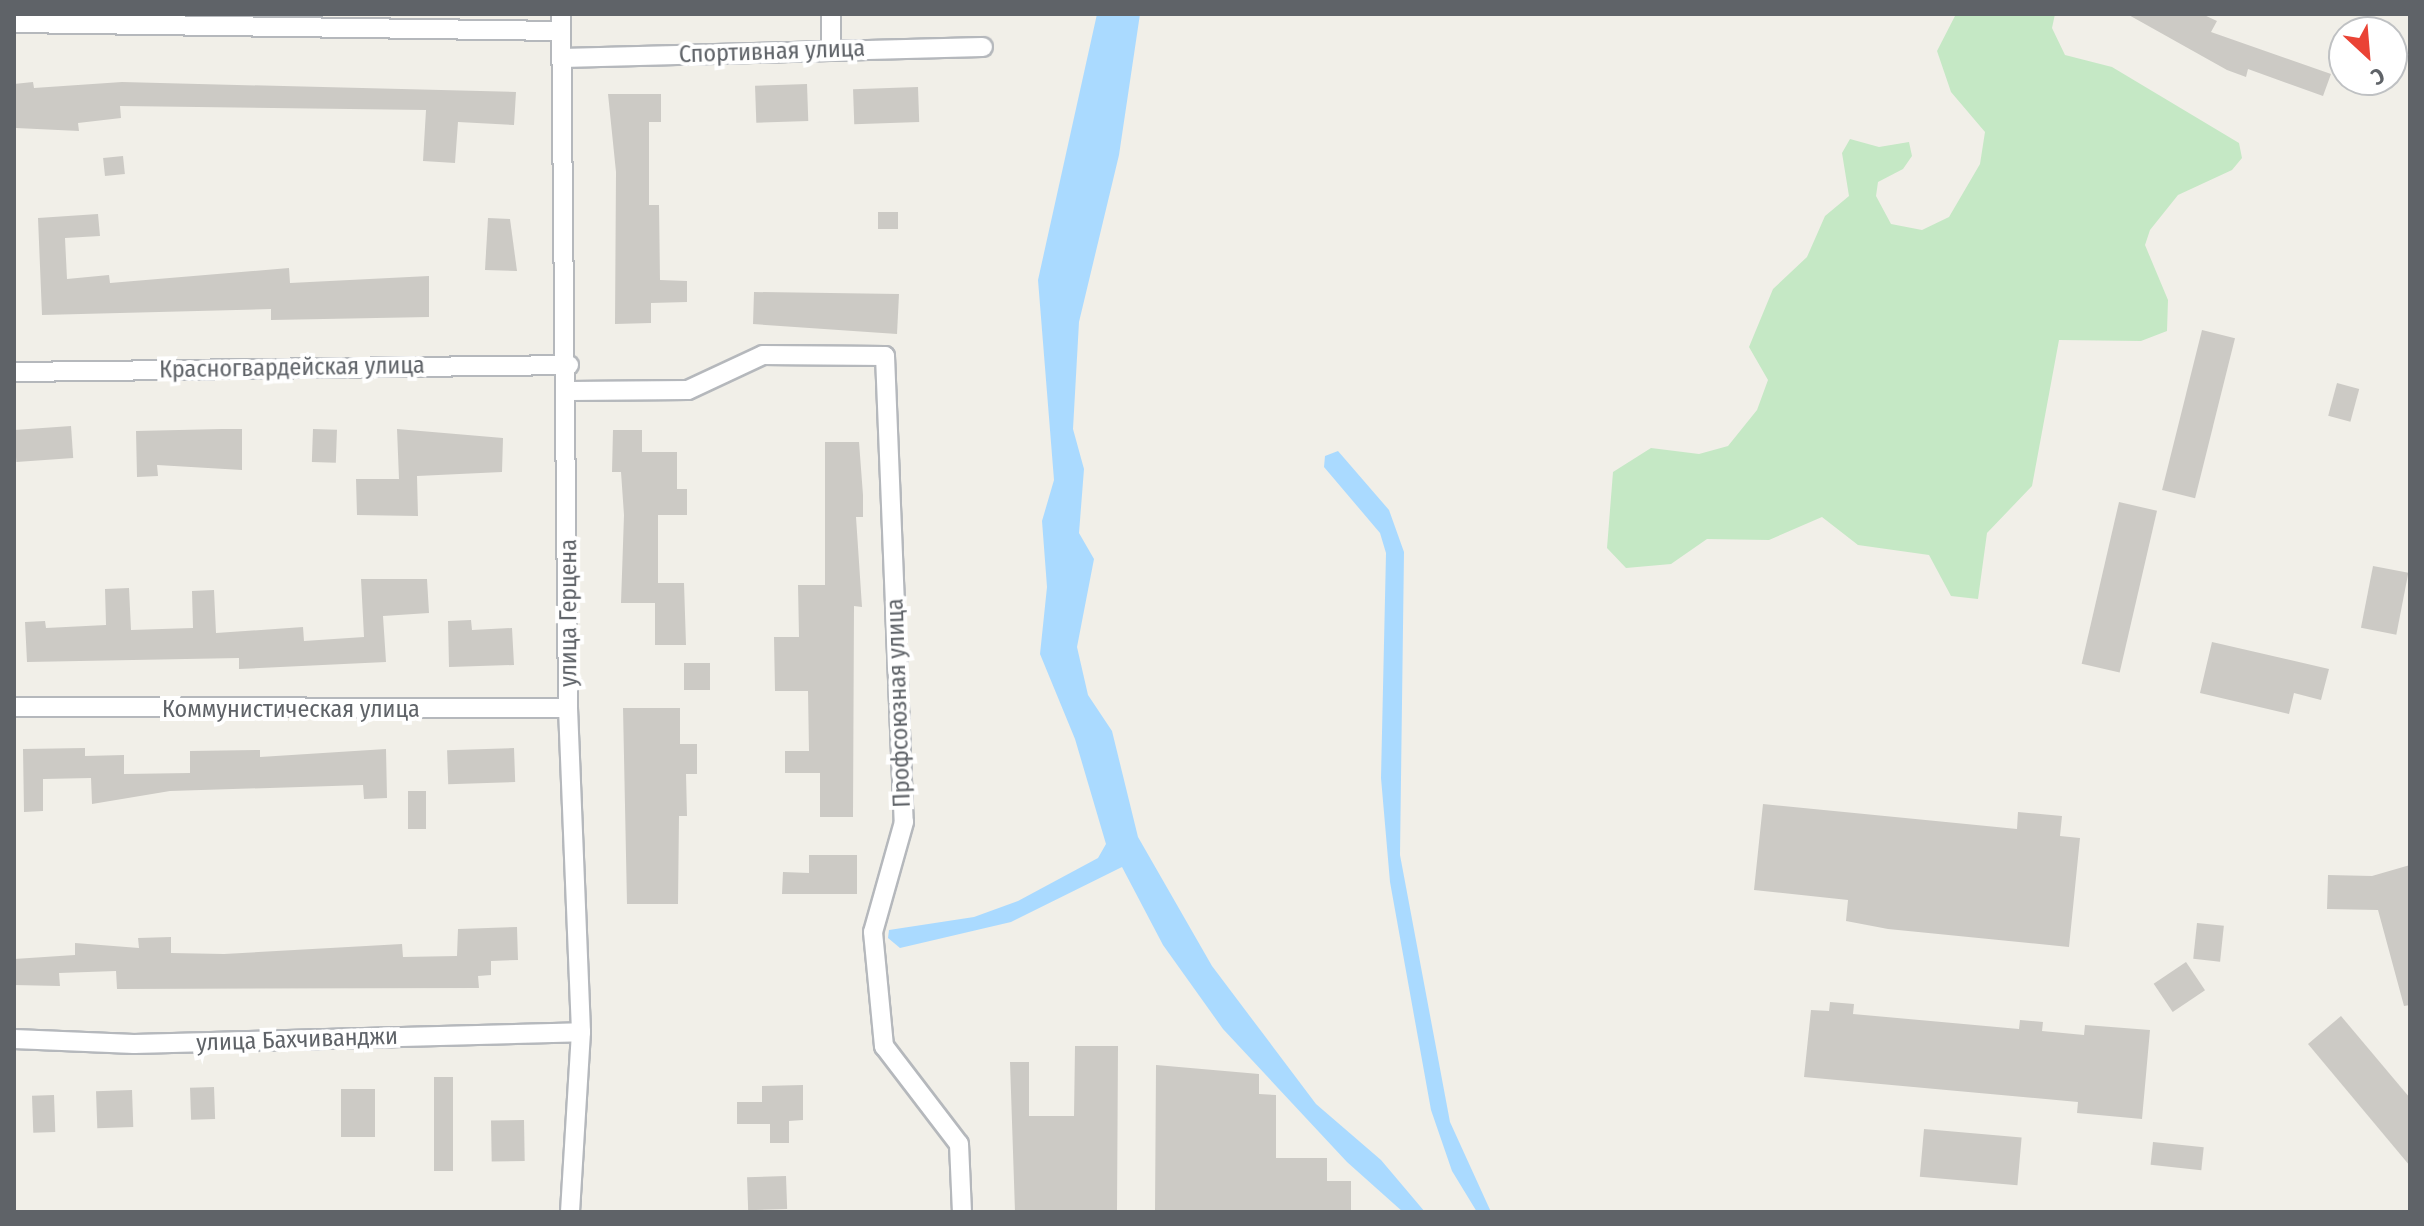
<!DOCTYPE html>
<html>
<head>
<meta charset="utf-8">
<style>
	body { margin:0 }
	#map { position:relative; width:2424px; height:1226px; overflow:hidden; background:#f1efe8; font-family:"Fira Sans Condensed",sans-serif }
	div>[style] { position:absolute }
	.green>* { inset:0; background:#c5e8c5 }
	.water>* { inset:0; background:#aadaff }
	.building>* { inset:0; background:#cccac5; transform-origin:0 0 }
	.roads { filter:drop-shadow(2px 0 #b5b8bc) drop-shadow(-2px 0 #b5b8bc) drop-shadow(0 2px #b5b8bc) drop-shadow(0 -2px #b5b8bc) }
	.minor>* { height:18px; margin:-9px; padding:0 9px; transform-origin:9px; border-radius:9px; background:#fff }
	span { translate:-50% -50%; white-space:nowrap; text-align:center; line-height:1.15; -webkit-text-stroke:8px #fff; paint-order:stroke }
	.street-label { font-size:24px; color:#5f6368 }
	.frame { position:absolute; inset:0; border:16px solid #5f6368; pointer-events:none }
	.north { position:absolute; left:2328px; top:16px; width:80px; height:80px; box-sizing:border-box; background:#fff; border:2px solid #bfc1c3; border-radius:50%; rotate:154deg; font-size:22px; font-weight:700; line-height:32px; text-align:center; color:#5f6368 }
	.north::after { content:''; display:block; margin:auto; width:28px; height:36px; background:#ea4335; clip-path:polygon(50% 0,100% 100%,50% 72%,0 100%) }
</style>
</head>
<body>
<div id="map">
	<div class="green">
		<div style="clip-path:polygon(1956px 14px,2055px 14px,2052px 28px,2065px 55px,2112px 67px,2239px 143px,2242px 158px,2232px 170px,2178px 195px,2150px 230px,2145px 245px,2168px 300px,2167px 331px,2141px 341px,2059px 340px,2032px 486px,1987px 533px,1978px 599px,1951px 596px,1929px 555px,1858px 545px,1822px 517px,1769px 540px,1707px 539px,1671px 564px,1626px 568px,1607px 548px,1613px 472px,1651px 448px,1699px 454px,1728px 446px,1757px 410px,1768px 380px,1749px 347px,1773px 289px,1807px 257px,1825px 216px,1849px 196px,1842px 153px,1850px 139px,1879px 147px,1909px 142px,1912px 156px,1903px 169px,1878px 182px,1876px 196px,1891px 224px,1922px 230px,1949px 217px,1980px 164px,1985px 132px,1951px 92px,1937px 51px)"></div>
	</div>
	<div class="water">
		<div style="clip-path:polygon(1097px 14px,1140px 14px,1119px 155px,1079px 322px,1073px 429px,1084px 469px,1079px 533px,1094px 559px,1077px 647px,1088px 695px,1112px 731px,1138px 837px,1212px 966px,1316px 1104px,1381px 1160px,1425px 1212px,1403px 1212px,1347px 1162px,1223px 1029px,1163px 945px,1122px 867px,1011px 922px,900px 948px,888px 938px,889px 930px,974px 917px,1018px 901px,1098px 858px,1106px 844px,1075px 739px,1040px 654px,1047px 587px,1042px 521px,1054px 480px,1038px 280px)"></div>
		<div style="clip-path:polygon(1338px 451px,1389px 510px,1404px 552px,1400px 855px,1450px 1122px,1491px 1212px,1477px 1212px,1452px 1171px,1431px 1110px,1390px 882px,1381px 778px,1386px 553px,1380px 533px,1324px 467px,1325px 456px)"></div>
	</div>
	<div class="building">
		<div style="clip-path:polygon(2127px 14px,2202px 14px,2217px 21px,2211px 32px,2331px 74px,2323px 96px,2248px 69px,2246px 77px,2227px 70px)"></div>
		<div style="clip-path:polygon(33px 82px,34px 88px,122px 82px,516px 92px,514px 125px,458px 122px,455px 163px,423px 161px,426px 110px,120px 106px,121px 118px,78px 123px,79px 131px,16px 128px,14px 84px)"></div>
		<div style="left:807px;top:84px;width:37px;height:52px;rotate:88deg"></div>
		<div style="left:918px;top:87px;width:35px;height:65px;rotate:88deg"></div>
		<div style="clip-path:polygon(608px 94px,661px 94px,661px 122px,649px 122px,649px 205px,659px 205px,660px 280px,687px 281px,687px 302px,651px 303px,651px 323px,615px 324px,616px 172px)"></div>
		<div style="left:123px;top:156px;width:18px;height:20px;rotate:84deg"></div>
		<div style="left:878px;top:212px;width:20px;height:17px"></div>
		<div style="clip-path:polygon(98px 214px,100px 236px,65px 238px,67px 279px,109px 275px,110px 283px,289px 268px,290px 283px,429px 276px,429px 317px,271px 320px,271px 309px,42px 315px,38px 218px)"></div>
		<div style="clip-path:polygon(488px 218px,510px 219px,517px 271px,485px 270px)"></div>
		<div style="clip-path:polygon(754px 292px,899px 294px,897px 334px,753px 324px)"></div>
		<div style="left:2202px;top:330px;width:34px;height:165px;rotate:14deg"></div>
		<div style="left:2337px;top:383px;width:23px;height:34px;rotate:15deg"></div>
		<div style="left:71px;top:426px;width:32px;height:57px;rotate:86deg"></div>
		<div style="clip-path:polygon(222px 429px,242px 429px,242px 470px,157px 465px,158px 476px,137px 477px,136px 431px)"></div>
		<div style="left:313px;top:429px;width:24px;height:33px;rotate:2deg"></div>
		<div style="clip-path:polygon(397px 429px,503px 438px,502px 472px,417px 476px,418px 516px,357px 515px,356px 479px,399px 479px)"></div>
		<div style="clip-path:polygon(613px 430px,642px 430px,642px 452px,677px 452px,677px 489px,687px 489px,687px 515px,658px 515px,658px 583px,684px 583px,686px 645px,655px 645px,655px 603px,621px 603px,624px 515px,621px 472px,612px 472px)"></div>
		<div style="clip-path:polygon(825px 442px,859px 442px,863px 495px,863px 517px,856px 517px,862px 607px,854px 606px,853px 817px,820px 817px,820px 773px,785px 773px,785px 751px,809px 751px,808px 691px,775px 691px,774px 637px,799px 637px,798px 585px,825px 585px)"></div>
		<div style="left:2119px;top:502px;width:39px;height:166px;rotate:13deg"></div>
		<div style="left:2373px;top:566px;width:36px;height:63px;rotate:11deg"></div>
		<div style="clip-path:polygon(361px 579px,427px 579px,429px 613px,383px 616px,386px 662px,239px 669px,239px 658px,27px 662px,25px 622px,45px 621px,46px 628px,106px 625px,105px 589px,129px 588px,131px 630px,193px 628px,192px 591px,214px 590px,216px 633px,303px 627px,304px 641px,364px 637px)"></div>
		<div style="clip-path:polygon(471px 620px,472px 630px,512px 628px,514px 665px,449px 667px,448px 621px)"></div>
		<div style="clip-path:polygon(2212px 642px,2329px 669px,2321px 700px,2294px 693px,2289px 714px,2200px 693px)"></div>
		<div style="left:684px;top:663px;width:26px;height:27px"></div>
		<div style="clip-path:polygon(623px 708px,680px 708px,680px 744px,697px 744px,697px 774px,686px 774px,687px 816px,679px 816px,678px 904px,627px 904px)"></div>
		<div style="clip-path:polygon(85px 748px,85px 756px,124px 755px,124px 774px,190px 773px,190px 751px,260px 750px,260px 757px,386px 749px,387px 798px,364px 799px,363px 785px,170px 791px,92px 804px,91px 778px,43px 779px,43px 811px,24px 812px,23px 749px)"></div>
		<div style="left:514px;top:748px;width:34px;height:67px;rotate:88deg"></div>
		<div style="left:408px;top:791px;width:18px;height:38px"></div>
		<div style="clip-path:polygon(1763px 804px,2017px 829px,2018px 812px,2062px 816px,2060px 836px,2080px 838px,2069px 947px,1888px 929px,1846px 921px,1848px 900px,1754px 890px)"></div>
		<div style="clip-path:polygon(809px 855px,857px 855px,857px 894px,782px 894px,783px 872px,809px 873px)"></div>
		<div style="clip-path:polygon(2410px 865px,2410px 1005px,2404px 1006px,2378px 910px,2327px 909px,2328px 875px,2372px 876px)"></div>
		<div style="left:2197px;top:923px;width:27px;height:36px;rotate:6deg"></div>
		<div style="clip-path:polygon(517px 927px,518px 960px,491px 961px,491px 975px,478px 976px,479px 988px,117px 989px,116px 971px,59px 973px,60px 986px,14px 985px,14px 959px,75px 955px,75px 943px,139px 948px,138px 938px,171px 937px,171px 953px,224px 954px,402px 944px,403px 957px,457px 956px,458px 929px)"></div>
		<div style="left:2186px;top:962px;width:34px;height:39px;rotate:56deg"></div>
		<div style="clip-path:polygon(1830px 1002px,1854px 1004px,1853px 1014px,2019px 1029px,2020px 1020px,2043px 1022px,2042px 1031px,2084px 1035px,2085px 1025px,2150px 1030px,2142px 1119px,2077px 1113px,2078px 1102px,1804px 1077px,1811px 1010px,1829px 1011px)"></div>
		<div style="clip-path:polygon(2341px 1016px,2410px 1098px,2410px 1166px,2308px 1044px)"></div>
		<div style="clip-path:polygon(1075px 1046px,1118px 1046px,1117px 1212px,1015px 1212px,1010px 1062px,1029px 1062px,1029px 1116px,1074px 1116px)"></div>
		<div style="clip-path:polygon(1156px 1065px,1259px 1074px,1259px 1094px,1276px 1095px,1276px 1158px,1327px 1158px,1327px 1181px,1351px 1181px,1351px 1212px,1155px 1212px)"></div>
		<div style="left:434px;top:1077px;width:19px;height:94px"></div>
		<div style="clip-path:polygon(803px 1085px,803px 1120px,789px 1121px,789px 1143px,770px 1143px,770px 1124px,737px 1124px,737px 1102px,762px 1102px,762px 1086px)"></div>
		<div style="left:214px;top:1087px;width:32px;height:24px;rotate:88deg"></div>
		<div style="left:341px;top:1089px;width:34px;height:48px"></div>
		<div style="left:132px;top:1090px;width:37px;height:36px;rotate:88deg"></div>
		<div style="left:54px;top:1095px;width:37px;height:22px;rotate:88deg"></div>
		<div style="left:524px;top:1120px;width:41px;height:33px;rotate:89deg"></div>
		<div style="left:1924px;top:1129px;width:98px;height:48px;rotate:5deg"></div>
		<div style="left:2153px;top:1142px;width:51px;height:23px;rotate:6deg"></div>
		<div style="left:786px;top:1176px;width:33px;height:39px;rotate:88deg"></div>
	</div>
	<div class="roads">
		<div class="minor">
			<div style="left:561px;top:14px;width:694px;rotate:89.42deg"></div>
			<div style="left:568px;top:708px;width:324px;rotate:87.7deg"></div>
			<div style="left:581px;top:1032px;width:180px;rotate:93.5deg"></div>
			<div style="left:14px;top:23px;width:546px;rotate:0.84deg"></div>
			<div style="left:831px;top:50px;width:36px;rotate:-90deg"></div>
			<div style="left:562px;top:58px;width:421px;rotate:-1.5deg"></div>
			<div style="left:14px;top:372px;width:555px;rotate:-0.72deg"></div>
			<div style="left:570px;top:391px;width:118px;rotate:-0.5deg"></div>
			<div style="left:688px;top:390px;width:83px;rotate:-25deg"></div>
			<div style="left:763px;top:355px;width:122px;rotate:0.5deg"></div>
			<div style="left:885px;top:356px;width:466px;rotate:87.7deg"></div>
			<div style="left:904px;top:822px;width:114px;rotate:105.7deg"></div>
			<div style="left:873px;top:932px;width:115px;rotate:84.5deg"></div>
			<div style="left:884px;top:1046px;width:123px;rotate:52.6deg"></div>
			<div style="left:959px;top:1144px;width:68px;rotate:87.5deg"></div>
			<div style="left:14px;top:707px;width:554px;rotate:0.1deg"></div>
			<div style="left:14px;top:1039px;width:120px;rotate:2.4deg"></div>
			<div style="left:134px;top:1044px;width:447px;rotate:-1.5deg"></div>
		</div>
	</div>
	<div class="street-label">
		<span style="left:772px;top:52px;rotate:-2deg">Спортивная улица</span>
		<span style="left:292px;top:368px;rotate:-1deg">Красногвардейская улица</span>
		<span style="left:569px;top:613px;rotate:-90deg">улица Герцена</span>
		<span style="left:899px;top:703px;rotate:-92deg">Профсоюзная улица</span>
		<span style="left:291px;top:710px">Коммунистическая улица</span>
		<span style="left:297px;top:1040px;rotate:-2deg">улица Бахчиванджи</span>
	</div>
	<div class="frame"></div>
	<div class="north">С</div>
</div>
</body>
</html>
